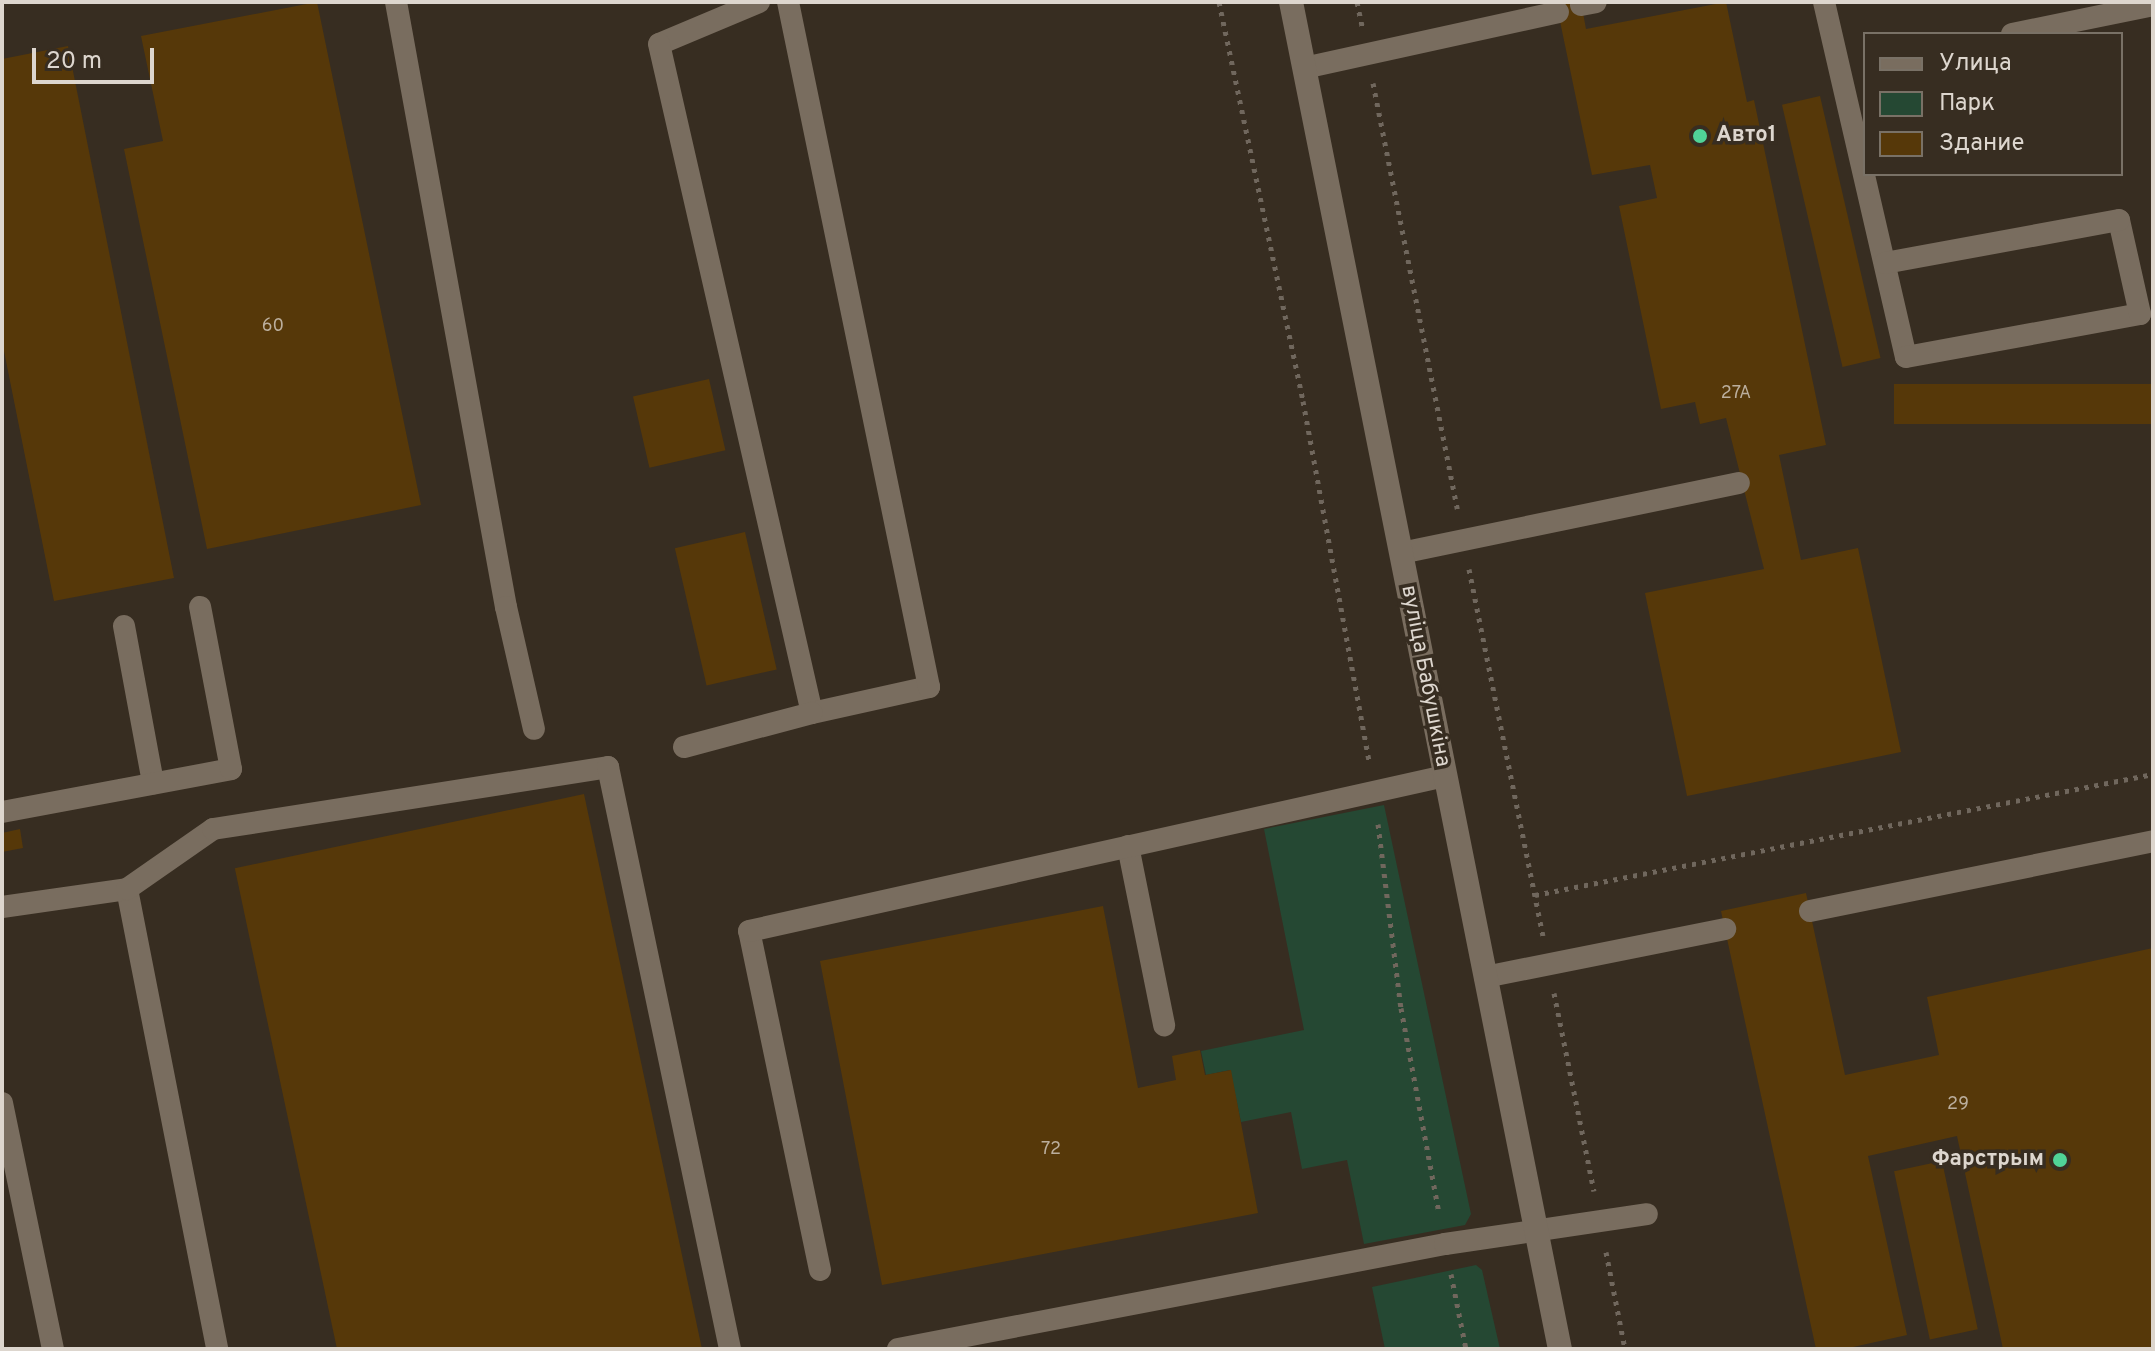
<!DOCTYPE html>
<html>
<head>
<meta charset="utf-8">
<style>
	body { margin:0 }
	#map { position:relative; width:2155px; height:1351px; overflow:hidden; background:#372d21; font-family:Overpass,sans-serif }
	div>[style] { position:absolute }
	.green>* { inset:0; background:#254833 }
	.building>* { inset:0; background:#563809; transform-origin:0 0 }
	.path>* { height:5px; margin-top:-2.5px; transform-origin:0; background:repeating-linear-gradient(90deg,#70675d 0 4px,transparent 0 10px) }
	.lane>* { height:22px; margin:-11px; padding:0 11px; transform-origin:11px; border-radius:11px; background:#796d5f }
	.secondary>* { height:24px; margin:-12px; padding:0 12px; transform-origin:12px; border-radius:12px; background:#796d5f }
	.dots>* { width:22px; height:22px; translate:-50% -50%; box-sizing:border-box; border:4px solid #372d21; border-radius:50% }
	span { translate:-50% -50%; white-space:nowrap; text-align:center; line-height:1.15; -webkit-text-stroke:7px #372d21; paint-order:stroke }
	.number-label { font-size:18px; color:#bbae9d }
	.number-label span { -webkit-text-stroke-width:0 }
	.poi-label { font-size:22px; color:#ddd6ce; font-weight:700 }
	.left { translate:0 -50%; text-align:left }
	.right { translate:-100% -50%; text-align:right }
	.street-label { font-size:22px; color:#ddd6ce }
	.frame { position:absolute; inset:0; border:4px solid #ddd6ce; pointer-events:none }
	.legend { position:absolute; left:1863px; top:32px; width:260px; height:144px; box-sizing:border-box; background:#372d21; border:2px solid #797166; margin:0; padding:10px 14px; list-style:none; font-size:24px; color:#ddd6ce }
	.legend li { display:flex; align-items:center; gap:16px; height:40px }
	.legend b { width:40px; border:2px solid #797166 }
	.scale { position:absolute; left:32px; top:48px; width:122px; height:36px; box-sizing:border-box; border:4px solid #ddd6ce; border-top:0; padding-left:10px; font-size:24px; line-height:28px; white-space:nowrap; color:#ddd6ce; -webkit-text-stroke:6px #372d21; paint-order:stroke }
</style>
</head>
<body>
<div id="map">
	<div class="green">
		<div style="clip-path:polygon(1384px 805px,1471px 1214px,1465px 1225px,1364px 1244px,1347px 1160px,1302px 1169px,1291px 1112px,1241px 1122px,1230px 1070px,1206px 1075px,1201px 1051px,1304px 1030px,1264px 829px)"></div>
		<div style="clip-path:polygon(1476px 1265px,1482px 1270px,1500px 1349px,1385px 1349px,1372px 1287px)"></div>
	</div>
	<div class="building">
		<div style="clip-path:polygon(317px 2px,421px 505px,207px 549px,124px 149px,163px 141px,141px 36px)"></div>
		<div style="clip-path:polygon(1556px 2px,1581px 2px,1586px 29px,1726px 2px,1747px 102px,1754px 100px,1826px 445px,1779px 455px,1801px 560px,1858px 548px,1901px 752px,1687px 796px,1645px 593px,1764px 569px,1726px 418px,1700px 424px,1695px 402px,1661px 409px,1619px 206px,1657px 198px,1650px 165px,1592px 175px)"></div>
		<div style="clip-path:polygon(68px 46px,174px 578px,54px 601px,2px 341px,2px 59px)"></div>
		<div style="left:1820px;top:96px;width:269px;height:39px;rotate:77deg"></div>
		<div style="left:709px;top:379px;width:73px;height:78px;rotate:77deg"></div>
		<div style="left:2153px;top:384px;width:40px;height:259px;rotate:90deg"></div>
		<div style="left:745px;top:532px;width:141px;height:72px;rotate:77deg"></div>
		<div style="left:584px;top:794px;width:567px;height:357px;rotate:78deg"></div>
		<div style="clip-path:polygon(20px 829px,23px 848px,2px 852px,2px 833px)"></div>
		<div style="clip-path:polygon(1806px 893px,1845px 1075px,1939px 1055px,1927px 997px,2153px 948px,2153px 1349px,2003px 1349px,1957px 1136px,1868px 1156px,1907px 1335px,1844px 1349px,1816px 1349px,1721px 911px)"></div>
		<div style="clip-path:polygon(1103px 906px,1138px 1088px,1176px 1080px,1172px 1056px,1200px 1050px,1205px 1075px,1231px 1070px,1258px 1213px,882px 1285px,820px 961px)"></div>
		<div style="left:1942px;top:1161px;width:172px;height:49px;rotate:78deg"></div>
	</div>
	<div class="path">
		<div style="left:1219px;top:2px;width:408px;rotate:78.1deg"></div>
		<div style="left:1303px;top:401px;width:367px;rotate:79.6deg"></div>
		<div style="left:1357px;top:2px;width:25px;rotate:78deg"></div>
		<div style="left:1373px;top:83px;width:434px;rotate:78.8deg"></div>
		<div style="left:1469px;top:569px;width:374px;rotate:78.6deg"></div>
		<div style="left:1378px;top:824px;width:185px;rotate:82.9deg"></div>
		<div style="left:1401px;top:1008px;width:208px;rotate:79.5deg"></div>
		<div style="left:1535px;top:895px;width:630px;rotate:-11.08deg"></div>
		<div style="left:1554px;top:993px;width:202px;rotate:78.6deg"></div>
		<div style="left:1606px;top:1252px;width:99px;rotate:78.9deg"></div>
		<div style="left:1451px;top:1274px;width:76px;rotate:78.7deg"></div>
	</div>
	<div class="lane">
		<div style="left:396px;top:2px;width:615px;rotate:79.7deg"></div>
		<div style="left:506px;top:607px;width:125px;rotate:77.1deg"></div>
		<div style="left:759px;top:2px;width:108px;rotate:157.2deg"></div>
		<div style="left:659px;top:44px;width:686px;rotate:77.12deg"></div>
		<div style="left:812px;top:713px;width:120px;rotate:-12.5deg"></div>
		<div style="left:929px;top:687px;width:699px;rotate:-101.63deg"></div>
		<div style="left:1824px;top:2px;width:364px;rotate:77deg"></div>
		<div style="left:1906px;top:357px;width:238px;rotate:-10.4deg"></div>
		<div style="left:2140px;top:314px;width:96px;rotate:-102.6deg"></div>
		<div style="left:2119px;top:220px;width:238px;rotate:169.6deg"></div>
		<div style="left:1581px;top:5px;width:15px;rotate:-11deg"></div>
		<div style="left:2012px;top:34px;width:144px;rotate:-11.6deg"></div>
		<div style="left:1304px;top:68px;width:260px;rotate:-12.4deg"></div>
		<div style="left:1401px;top:553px;width:345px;rotate:-11.7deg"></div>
		<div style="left:124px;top:626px;width:160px;rotate:79.5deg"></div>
		<div style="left:684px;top:747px;width:132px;rotate:-14.9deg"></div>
		<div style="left:2px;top:812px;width:233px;rotate:-10.6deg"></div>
		<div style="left:231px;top:769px;width:165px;rotate:-100.8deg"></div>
		<div style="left:1128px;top:846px;width:183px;rotate:78.6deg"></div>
		<div style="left:127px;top:889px;width:469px;rotate:78.9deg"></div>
		<div style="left:2px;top:907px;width:126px;rotate:-8.2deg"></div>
		<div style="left:127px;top:889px;width:105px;rotate:-34.9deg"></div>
		<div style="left:213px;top:829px;width:400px;rotate:-8.9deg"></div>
		<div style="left:608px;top:767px;width:595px;rotate:78.16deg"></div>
		<div style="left:1810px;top:911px;width:350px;rotate:-11.5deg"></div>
		<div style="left:1485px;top:977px;width:245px;rotate:-11.3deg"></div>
		<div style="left:2px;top:1103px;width:251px;rotate:78.3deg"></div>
		<div style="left:820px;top:1270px;width:346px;rotate:-101.8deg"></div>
		<div style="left:749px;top:931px;width:713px;rotate:-12.55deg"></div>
		<div style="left:898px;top:1349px;width:557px;rotate:-10.87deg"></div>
		<div style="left:1445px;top:1244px;width:204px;rotate:-8.4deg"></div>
	</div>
	<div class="secondary">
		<div style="left:1291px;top:2px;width:1374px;rotate:78.71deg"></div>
	</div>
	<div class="dots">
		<div style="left:1700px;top:136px;background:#50d398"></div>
		<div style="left:2060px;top:1160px;background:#50d398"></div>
	</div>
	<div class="number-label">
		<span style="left:273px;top:327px">60</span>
		<span style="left:1736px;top:394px">27А</span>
		<span style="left:1958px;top:1105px">29</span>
		<span style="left:1051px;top:1150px">72</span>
	</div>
	<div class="poi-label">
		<span class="left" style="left:1716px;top:136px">Авто1</span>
		<span class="right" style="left:2044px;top:1160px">Фарстрым</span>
	</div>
	<div class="street-label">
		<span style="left:1425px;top:676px;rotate:79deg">вуліца Бабушкіна</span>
	</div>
	<div class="frame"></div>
	<ul class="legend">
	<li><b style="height:10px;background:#796d5f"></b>Улица</li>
	<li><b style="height:22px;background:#254833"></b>Парк</li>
	<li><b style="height:22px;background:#563809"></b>Здание</li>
	</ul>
	<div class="scale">20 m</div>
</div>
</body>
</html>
